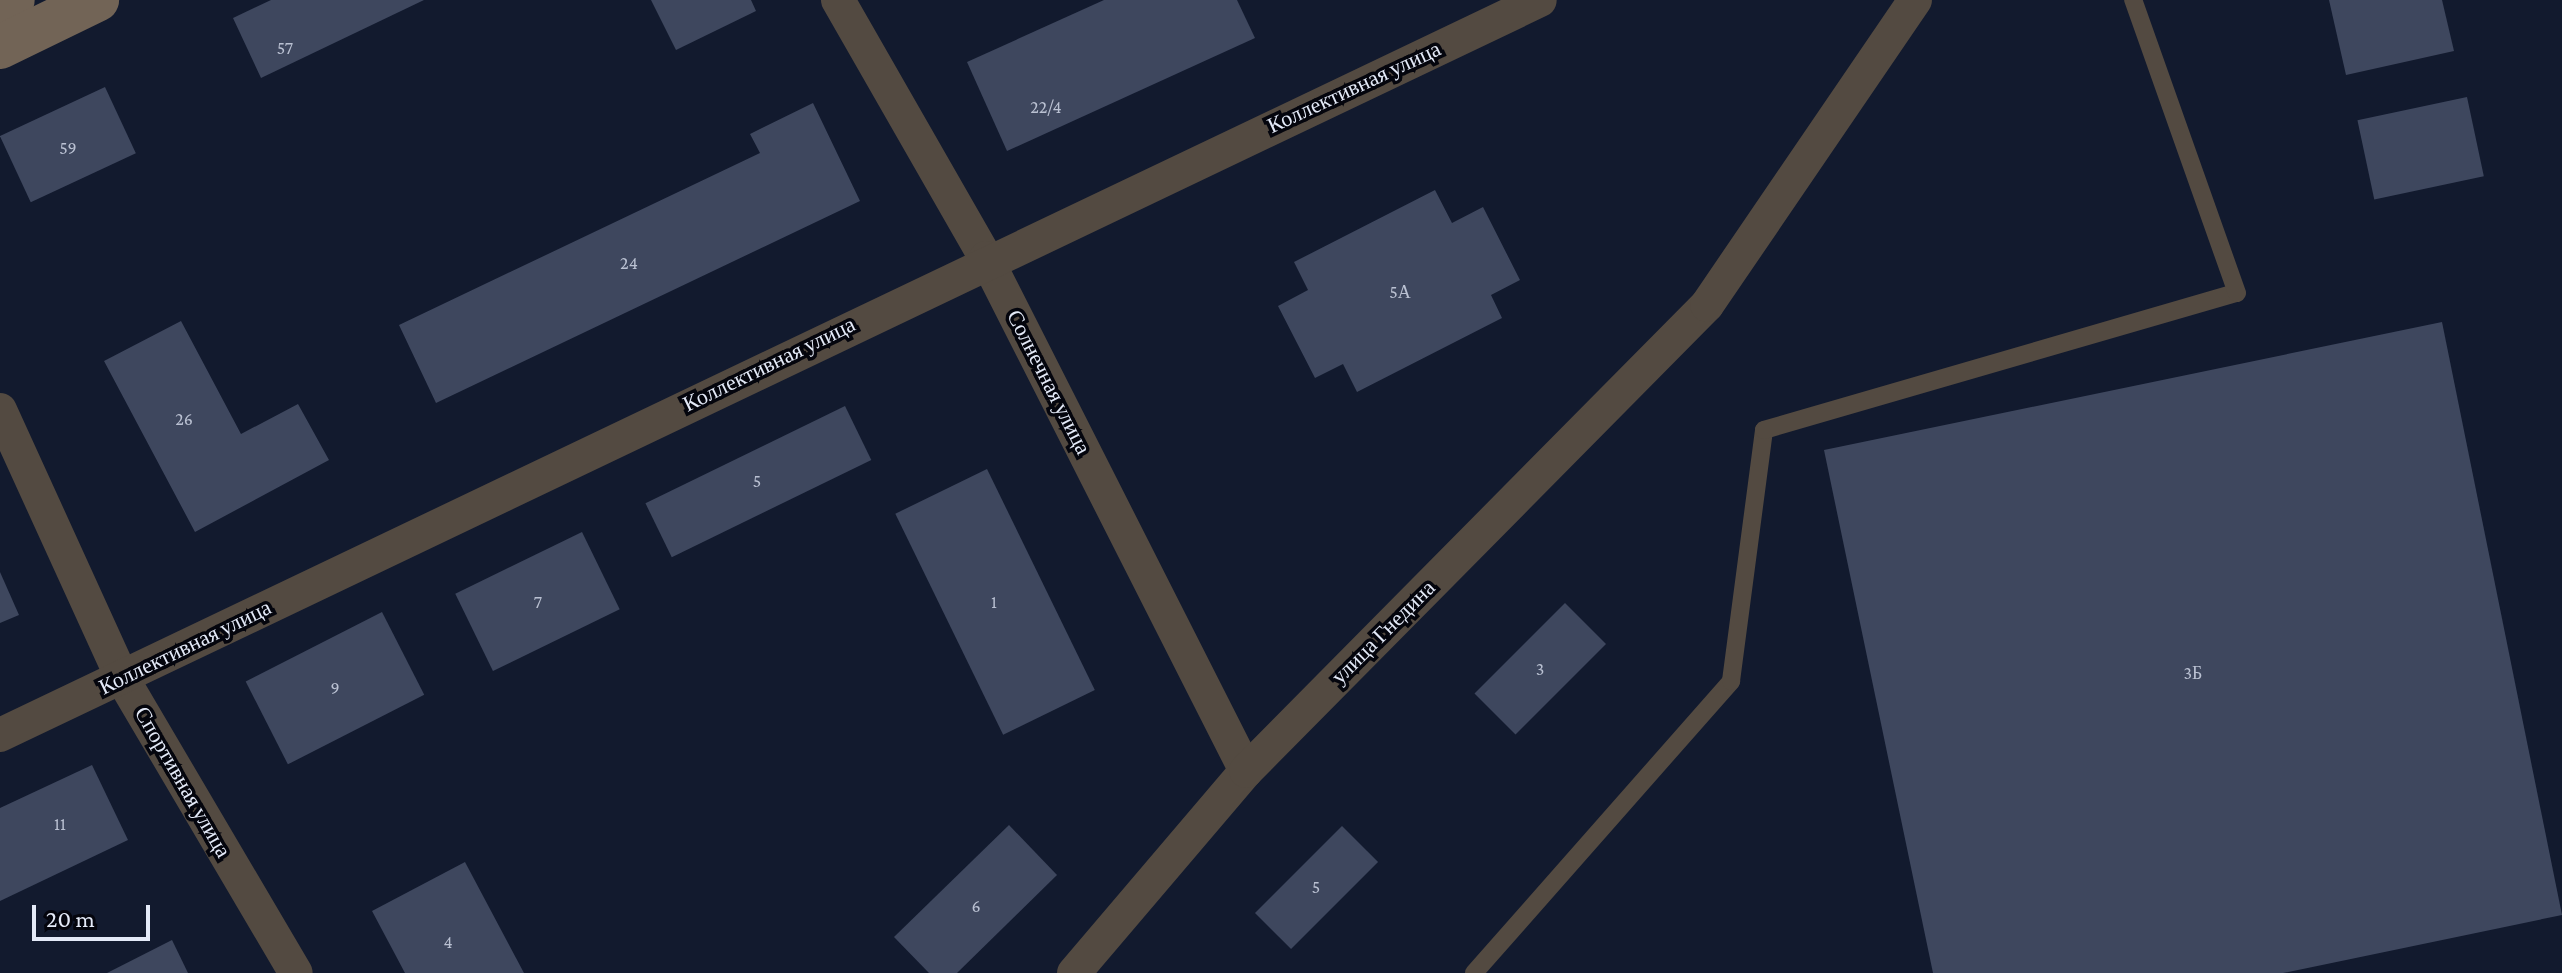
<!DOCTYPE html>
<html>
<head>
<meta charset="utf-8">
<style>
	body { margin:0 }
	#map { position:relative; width:2562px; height:973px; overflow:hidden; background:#121a2e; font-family:"Crimson Pro",serif }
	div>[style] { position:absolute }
	.building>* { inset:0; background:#3e475e; transform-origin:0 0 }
	.lane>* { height:18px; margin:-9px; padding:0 9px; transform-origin:9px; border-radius:9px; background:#534a41 }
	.street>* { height:34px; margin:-17px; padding:0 17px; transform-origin:17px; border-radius:17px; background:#534a41 }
	.secondary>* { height:44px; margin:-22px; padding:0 22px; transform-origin:22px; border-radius:22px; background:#726456 }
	span { translate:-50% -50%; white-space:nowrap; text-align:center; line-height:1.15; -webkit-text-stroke:7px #04050d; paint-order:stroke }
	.number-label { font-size:18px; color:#bac1d2 }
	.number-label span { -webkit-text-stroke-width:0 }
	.street-label { font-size:22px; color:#e4eaf8 }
	.scale { position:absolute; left:32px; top:905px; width:118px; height:36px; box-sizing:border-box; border:4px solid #e4eaf8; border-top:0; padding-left:10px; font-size:24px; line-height:28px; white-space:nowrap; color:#e4eaf8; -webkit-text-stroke:6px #04050d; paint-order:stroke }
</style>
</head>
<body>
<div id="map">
	<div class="building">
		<div style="clip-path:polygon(271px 0,424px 0,261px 78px,233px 18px)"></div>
		<div style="clip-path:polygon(651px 0,751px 0,756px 11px,676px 50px)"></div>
		<div style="clip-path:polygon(1104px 0,1237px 0,1255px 38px,1007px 151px,967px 62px)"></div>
		<div style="clip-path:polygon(2329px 0,2442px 0,2454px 51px,2346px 75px)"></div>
		<div style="left:105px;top:87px;width:73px;height:116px;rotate:65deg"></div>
		<div style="left:2467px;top:97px;width:81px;height:112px;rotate:78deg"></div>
		<div style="clip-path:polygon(813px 103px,860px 201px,436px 403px,399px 325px,760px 153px,750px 134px)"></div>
		<div style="clip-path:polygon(1435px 190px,1452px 223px,1483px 207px,1520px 280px,1491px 295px,1502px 318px,1357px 392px,1343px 364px,1315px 378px,1278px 306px,1308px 290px,1294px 262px)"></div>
		<div style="clip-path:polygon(181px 321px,241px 434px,298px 404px,329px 460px,195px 532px,104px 361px)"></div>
		<div style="clip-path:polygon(2442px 322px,2562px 915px,2283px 973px,1933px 973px,1824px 450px)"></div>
		<div style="left:845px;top:406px;width:60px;height:222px;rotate:64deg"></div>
		<div style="left:987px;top:469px;width:246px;height:102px;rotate:64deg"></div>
		<div style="left:582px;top:532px;width:86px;height:141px;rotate:64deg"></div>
		<div style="clip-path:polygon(0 572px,19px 615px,0 623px)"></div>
		<div style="left:1565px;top:603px;width:58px;height:128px;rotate:45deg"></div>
		<div style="left:382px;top:612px;width:93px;height:153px;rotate:63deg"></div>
		<div style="clip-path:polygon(92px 765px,128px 840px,0 901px,0 808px)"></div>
		<div style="clip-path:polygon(1009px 825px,1057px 875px,957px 973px,929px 973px,894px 937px)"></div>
		<div style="left:1342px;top:826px;width:51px;height:123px;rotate:45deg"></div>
		<div style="clip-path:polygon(465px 862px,524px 973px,405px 973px,372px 911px)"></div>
		<div style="clip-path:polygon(172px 940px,188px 973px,107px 973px)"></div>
	</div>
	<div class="lane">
		<div style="left:1474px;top:973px;width:389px;rotate:-48.6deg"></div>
		<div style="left:1731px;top:681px;width:253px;rotate:-82.5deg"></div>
		<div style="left:1764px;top:430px;width:492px;rotate:-16.2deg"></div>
		<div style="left:2237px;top:293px;width:311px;rotate:-109.5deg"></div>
	</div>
	<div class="street">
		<div style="left:838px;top:0;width:297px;rotate:60.2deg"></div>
		<div style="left:986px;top:258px;width:575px;rotate:63.12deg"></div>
		<div style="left:0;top:410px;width:294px;rotate:65.5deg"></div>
		<div style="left:122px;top:678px;width:342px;rotate:59.5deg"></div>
		<div style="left:0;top:735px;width:1706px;rotate:-25.51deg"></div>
		<div style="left:1074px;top:973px;width:265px;rotate:-49.6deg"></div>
		<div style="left:1246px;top:771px;width:655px;rotate:-45.31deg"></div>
		<div style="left:1707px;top:305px;width:369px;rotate:-55.7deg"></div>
	</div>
	<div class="secondary">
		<div style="left:0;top:6px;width:14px;rotate:-25deg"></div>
		<div style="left:0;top:47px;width:108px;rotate:-25.9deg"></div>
	</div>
	<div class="number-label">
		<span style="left:285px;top:48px">57</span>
		<span style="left:1046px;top:107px">22/4</span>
		<span style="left:68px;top:148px">59</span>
		<span style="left:629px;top:263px">24</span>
		<span style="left:1400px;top:292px">5А</span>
		<span style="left:184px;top:419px">26</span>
		<span style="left:757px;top:481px">5</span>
		<span style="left:538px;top:602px">7</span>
		<span style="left:994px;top:602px">1</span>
		<span style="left:1540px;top:669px">3</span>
		<span style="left:2193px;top:673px">3Б</span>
		<span style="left:335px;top:688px">9</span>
		<span style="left:60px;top:824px">11</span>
		<span style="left:1316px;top:887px">5</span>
		<span style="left:976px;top:906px">6</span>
		<span style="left:448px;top:942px">4</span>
	</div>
	<div class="street-label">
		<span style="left:1354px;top:87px;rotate:-25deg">Коллективная улица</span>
		<span style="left:769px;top:364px;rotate:-26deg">Коллективная улица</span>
		<span style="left:1049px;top:382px;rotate:63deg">Солнечная улица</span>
		<span style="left:1383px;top:632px;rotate:-45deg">улица Гнедина</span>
		<span style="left:185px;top:647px;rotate:-26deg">Коллективная улица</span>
		<span style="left:183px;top:782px;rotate:60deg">Спортивная улица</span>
	</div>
	<div class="scale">20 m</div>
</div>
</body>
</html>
